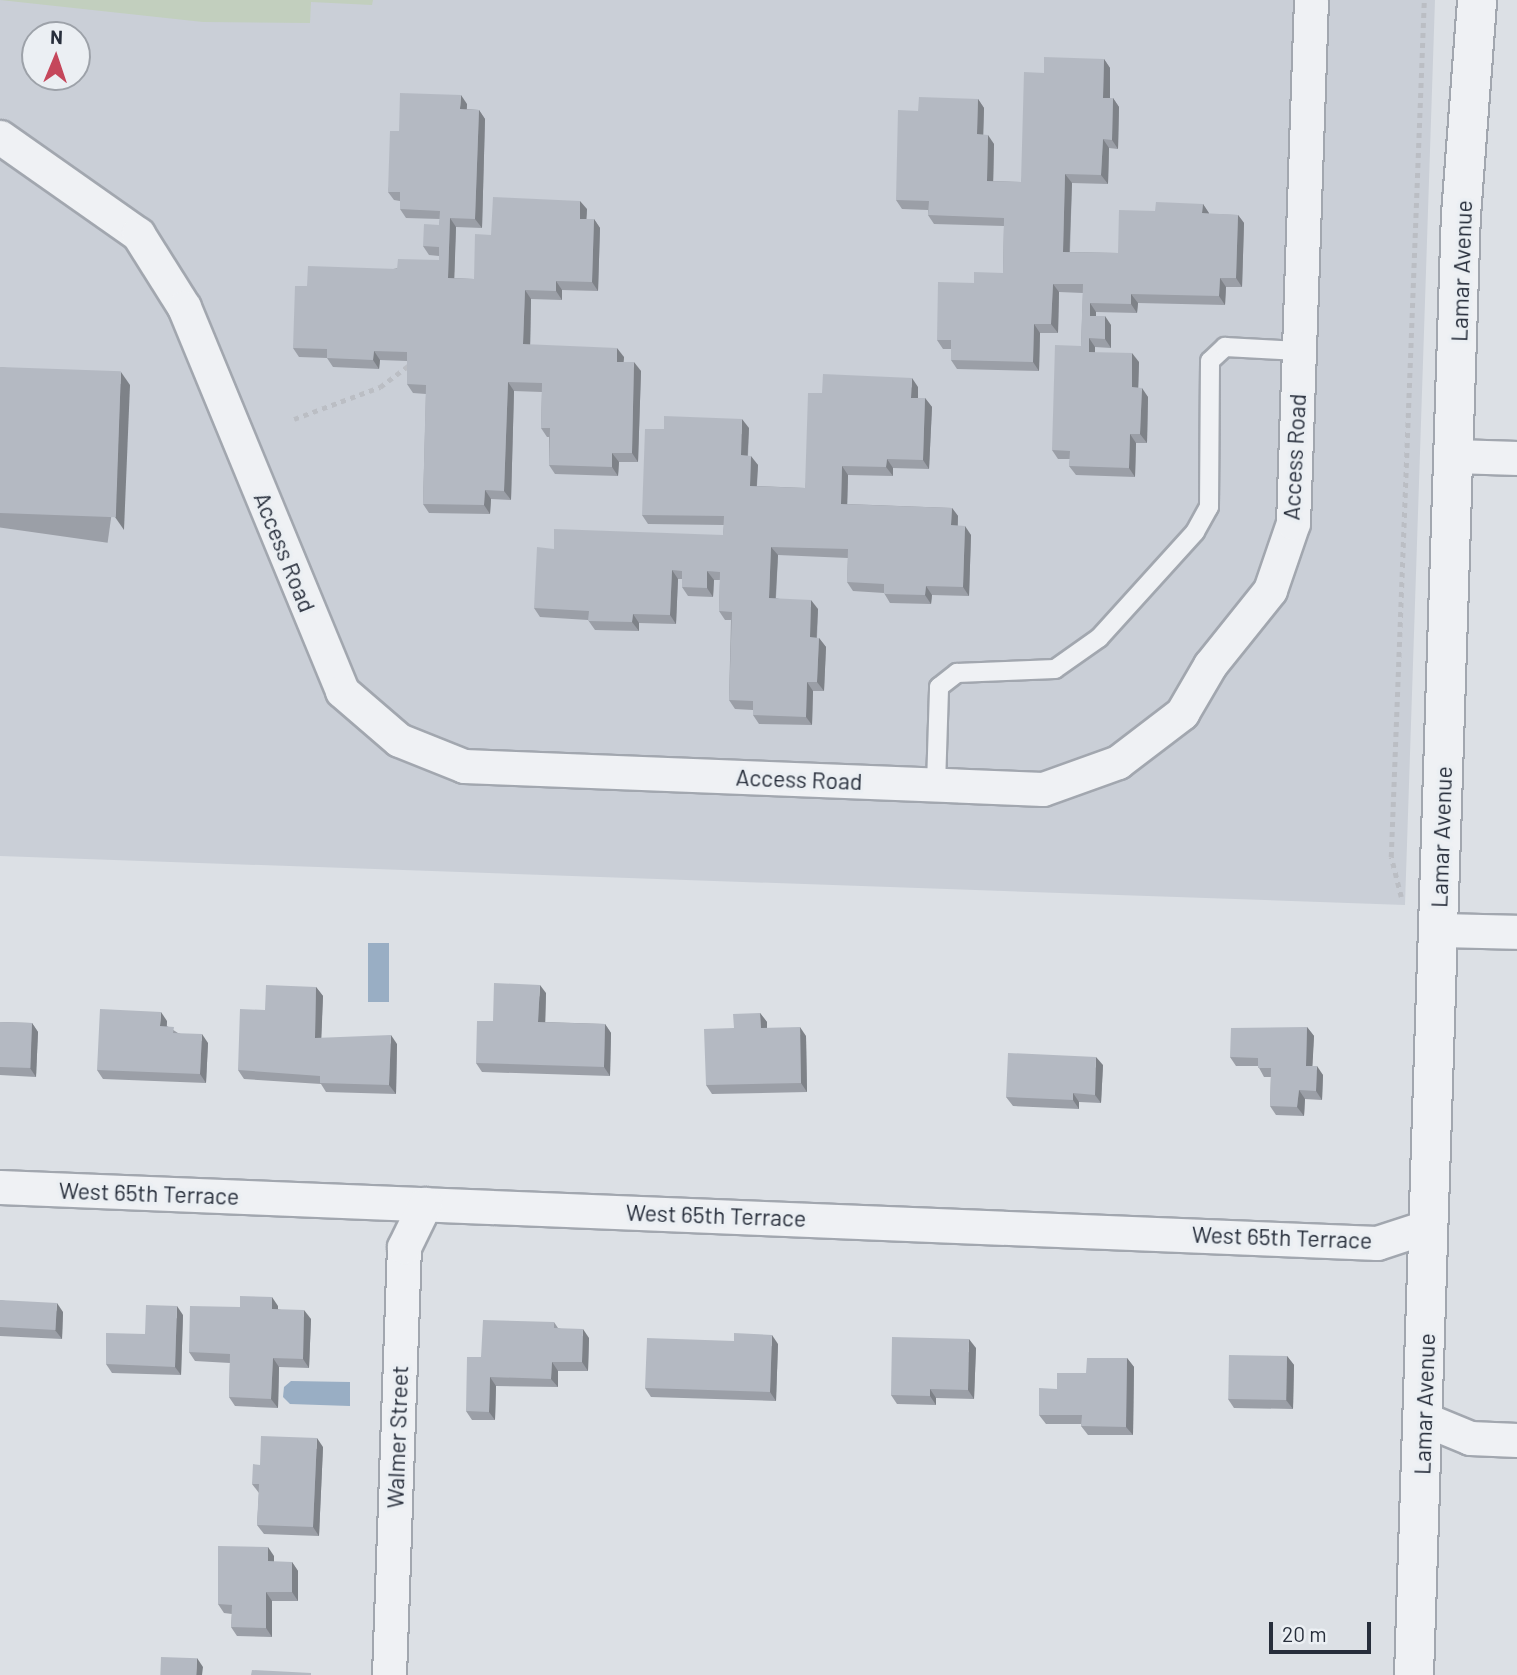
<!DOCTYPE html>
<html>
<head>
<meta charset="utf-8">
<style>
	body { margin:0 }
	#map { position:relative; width:1517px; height:1675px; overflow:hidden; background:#dce0e5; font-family:Barlow,sans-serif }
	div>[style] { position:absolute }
	.built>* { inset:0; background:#cacfd7 }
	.green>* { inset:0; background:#c2cfbe }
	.water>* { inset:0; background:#99aec4; transform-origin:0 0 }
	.path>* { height:4.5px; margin-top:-2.25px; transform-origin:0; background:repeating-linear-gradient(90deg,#bbbec4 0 5px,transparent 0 10px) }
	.roads { filter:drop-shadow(2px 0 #a2a7af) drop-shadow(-2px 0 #a2a7af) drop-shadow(0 2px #a2a7af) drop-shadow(0 -2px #a2a7af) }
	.service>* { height:18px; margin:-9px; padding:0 9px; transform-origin:9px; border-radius:9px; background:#eff1f4 }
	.minor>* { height:33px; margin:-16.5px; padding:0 16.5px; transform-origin:16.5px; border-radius:16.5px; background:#eff1f4 }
	.tertiary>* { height:38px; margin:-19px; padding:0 19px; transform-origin:19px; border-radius:19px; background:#eff1f4 }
	.wall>* { inset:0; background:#9b9fa7; transform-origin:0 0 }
	.shaded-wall>* { inset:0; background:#7e8288 }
	.building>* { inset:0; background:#b4b9c2; transform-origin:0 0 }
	span { translate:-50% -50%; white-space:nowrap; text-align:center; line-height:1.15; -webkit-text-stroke:7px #ebeff3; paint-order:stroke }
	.street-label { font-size:23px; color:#272e3b }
	.north { position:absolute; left:21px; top:21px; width:70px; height:70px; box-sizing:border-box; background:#ebeff3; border:2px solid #9da2a9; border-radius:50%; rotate:2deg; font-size:19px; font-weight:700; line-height:28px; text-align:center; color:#272e3b }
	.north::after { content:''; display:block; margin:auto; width:24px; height:32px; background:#c5475b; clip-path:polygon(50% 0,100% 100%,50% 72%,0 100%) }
	.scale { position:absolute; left:1269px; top:1622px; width:102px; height:32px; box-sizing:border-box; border:4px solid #272e3b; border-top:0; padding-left:9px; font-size:21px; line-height:24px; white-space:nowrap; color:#272e3b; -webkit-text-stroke:5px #ebeff3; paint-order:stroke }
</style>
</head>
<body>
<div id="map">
	<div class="built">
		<div style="clip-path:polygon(evenodd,0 0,1435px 0,1405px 905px,0 856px,0 0,35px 35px,77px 35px,77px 77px,35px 77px,35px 35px)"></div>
	</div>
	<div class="green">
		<div style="clip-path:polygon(0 0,373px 0,372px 5px,311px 2px,310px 23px,203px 22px)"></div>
	</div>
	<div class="water">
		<div style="left:368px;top:943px;width:21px;height:59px"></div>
		<div style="clip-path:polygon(291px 1381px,350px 1382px,350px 1406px,290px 1404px,283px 1397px,284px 1387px)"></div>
	</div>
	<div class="path">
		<div style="left:294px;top:419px;width:92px;rotate:-20.4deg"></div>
		<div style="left:380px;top:387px;width:40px;rotate:-37deg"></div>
		<div style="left:1401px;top:897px;width:41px;rotate:-104deg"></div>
		<div style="left:1391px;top:857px;width:858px;rotate:-87.79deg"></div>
	</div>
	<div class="roads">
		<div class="service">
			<div style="left:936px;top:785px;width:98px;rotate:-88.2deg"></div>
			<div style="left:939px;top:687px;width:23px;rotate:-38deg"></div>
			<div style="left:957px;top:673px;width:98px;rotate:-2.3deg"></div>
			<div style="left:1055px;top:669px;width:54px;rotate:-35.2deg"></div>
			<div style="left:1099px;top:638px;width:143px;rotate:-47.8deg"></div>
			<div style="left:1195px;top:532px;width:29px;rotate:-61deg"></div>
			<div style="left:1209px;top:507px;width:146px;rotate:-89.6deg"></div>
			<div style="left:1210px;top:361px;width:21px;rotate:-43deg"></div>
			<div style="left:1225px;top:347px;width:74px;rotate:3.1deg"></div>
		</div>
		<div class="minor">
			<div style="left:0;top:137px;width:169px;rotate:35.1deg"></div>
			<div style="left:138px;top:234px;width:86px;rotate:57.8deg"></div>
			<div style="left:184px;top:307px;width:415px;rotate:67.6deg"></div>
			<div style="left:342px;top:691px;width:75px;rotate:40.7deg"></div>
			<div style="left:399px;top:740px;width:70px;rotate:21.8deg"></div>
			<div style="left:464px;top:766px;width:579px;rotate:2.27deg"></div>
			<div style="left:1043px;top:789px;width:80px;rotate:-19.8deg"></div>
			<div style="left:1118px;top:762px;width:81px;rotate:-37.4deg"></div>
			<div style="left:1182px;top:713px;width:56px;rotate:-59.7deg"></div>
			<div style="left:1210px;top:665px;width:96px;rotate:-51.3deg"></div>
			<div style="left:1270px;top:590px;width:71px;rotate:-71.1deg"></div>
			<div style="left:1293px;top:523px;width:523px;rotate:-88.03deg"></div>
			<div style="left:1455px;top:456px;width:62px;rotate:1.8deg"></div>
			<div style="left:1437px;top:930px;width:80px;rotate:1.4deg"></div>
			<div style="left:0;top:1187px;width:1378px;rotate:2.33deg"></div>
			<div style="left:1377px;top:1243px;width:55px;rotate:-18.1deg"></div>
			<div style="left:1424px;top:1419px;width:50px;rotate:22.4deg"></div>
			<div style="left:1470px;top:1438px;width:47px;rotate:2.4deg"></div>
			<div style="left:389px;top:1675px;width:428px;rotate:-88deg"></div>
			<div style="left:404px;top:1247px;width:48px;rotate:-64deg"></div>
		</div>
		<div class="tertiary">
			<div style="left:1414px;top:1675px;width:1461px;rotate:-88.16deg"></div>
			<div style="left:1461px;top:215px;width:216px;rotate:-85.7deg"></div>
		</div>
	</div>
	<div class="wall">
		<div style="clip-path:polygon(1104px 59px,1110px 68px,1110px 98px,1113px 98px,1119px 107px,1118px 149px,1109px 148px,1108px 184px,1072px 183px,1070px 252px,1118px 253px,1155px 211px,1203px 204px,1209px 214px,1238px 215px,1244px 223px,1242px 287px,1226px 287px,1225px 305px,1138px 303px,1137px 313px,1096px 312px,1096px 316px,1111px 325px,1111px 348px,1095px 347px,1095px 353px,1139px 362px,1138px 388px,1148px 397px,1147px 443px,1136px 443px,1135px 477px,1076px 475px,1069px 466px,1070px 459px,1058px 459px,1052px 450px,1081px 346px,1083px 293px,1059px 292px,1058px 333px,1040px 333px,1039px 371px,957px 369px,951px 360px,951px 349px,943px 349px,937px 340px,974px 283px,1003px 273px,1004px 226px,934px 224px,928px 215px,928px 210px,902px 209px,896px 200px,918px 111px,978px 99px,984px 108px,983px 135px,994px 144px,993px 181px,1021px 182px,1044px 73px)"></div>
		<div style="clip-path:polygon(467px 104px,467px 109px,479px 110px,485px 119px,482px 228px,456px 227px,454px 278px,474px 279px,491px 235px,587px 209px,586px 219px,594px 219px,600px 228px,598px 291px,562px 290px,562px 300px,531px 299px,530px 345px,624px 357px,623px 362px,641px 371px,638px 462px,619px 462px,618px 476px,555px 474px,549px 465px,549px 437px,547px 437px,541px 428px,542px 392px,514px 391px,511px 500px,491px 499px,490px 514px,429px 513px,423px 504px,426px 394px,413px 393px,407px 384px,407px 361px,380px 360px,379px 369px,333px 367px,327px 358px,299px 357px,293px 348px,307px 286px,439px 260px,439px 256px,429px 255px,423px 246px,439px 225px,440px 219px,406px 218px,400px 209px,400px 201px,394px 200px,388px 192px,399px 131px)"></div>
		<div style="left:0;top:367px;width:131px;height:159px;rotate:8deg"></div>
		<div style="clip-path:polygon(918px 387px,918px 398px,925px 398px,932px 407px,929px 469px,893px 468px,893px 476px,848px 475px,847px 504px,952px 508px,958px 516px,958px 526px,971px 535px,969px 596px,932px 595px,931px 604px,890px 603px,884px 593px,853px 591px,847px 582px,848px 558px,778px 555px,776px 598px,818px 609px,817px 638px,819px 638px,826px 647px,824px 691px,813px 691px,812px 725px,759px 724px,753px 715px,753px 710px,735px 709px,729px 700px,731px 620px,725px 620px,719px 611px,720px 580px,714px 580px,713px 597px,688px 596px,682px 587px,682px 579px,678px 579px,676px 624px,639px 623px,639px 631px,595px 630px,588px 620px,540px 617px,534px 608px,554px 549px,723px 535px,724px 525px,648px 524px,642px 515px,749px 428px,748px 456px,758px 465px,757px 486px,805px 488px,822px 393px)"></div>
		<div style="clip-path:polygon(316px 987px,323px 996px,321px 1038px,397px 1044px,396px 1094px,326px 1092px,321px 1084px,244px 1079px,238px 1070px,265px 1010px)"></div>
		<div style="clip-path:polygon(546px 993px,545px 1022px,605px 1024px,611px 1033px,610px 1076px,482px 1072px,476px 1063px,493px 1021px)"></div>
		<div style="clip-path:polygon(760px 1013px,767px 1022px,767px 1028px,806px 1036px,807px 1092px,712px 1094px,706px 1085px,734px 1028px)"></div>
		<div style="clip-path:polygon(167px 1021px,167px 1026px,178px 1033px,208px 1043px,206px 1083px,103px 1079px,97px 1070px)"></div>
		<div style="clip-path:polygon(0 1022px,32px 1023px,38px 1032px,36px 1077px,0 1075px)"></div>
		<div style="clip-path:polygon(1307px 1027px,1314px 1036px,1312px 1066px,1323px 1075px,1322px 1100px,1305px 1099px,1304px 1116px,1276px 1115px,1270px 1106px,1271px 1077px,1264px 1077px,1258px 1066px,1236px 1066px,1230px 1057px)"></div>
		<div style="clip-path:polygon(1103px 1065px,1101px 1103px,1079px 1102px,1079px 1109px,1013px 1106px,1006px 1097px)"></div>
		<div style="clip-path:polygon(0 1300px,63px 1312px,62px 1339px,0 1336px)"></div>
		<div style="clip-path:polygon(278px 1306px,278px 1309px,311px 1319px,309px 1368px,279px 1367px,278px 1408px,235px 1406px,229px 1397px,230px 1363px,195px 1361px,189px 1352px,240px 1307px)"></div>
		<div style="clip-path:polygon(183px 1315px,181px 1375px,112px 1373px,106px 1364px,145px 1334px)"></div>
		<div style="clip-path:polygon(554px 1322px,558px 1328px,589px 1338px,588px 1371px,558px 1371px,558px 1387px,496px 1386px,495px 1420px,472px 1420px,466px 1411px,481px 1357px)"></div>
		<div style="clip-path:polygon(778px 1344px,776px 1401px,651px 1397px,645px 1388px)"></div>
		<div style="clip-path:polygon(976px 1348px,974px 1399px,936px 1398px,936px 1405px,897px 1404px,891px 1395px)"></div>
		<div style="clip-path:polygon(1287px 1356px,1294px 1365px,1293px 1409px,1234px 1408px,1228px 1399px)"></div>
		<div style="clip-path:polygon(1127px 1358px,1134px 1367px,1133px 1435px,1088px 1435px,1081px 1426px,1081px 1424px,1046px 1424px,1039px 1415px,1086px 1373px)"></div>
		<div style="clip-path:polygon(323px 1447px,319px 1536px,264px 1534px,257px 1525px,259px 1493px,252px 1484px,260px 1465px)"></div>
		<div style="clip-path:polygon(274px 1556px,274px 1562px,292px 1562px,298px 1571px,298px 1601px,272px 1601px,272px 1637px,237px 1636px,231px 1627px,232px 1614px,224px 1613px,218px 1604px)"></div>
	</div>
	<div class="shaded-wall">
		<div style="clip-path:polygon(1104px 59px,1110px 68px,1110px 107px,1103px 98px)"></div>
		<div style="clip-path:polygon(461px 95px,467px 104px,466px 118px,460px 109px)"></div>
		<div style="clip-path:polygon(1113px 98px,1119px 107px,1118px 149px,1112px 140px)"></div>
		<div style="clip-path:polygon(978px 99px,984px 108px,983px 143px,977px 134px)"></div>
		<div style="clip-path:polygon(479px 110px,485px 119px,482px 228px,475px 219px)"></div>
		<div style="clip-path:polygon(988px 135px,994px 144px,993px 190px,987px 181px)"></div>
		<div style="clip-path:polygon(1103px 139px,1109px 148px,1108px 184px,1101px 175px)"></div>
		<div style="clip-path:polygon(1065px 174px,1072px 183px,1069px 261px,1063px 252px)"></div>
		<div style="clip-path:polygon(580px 201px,587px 209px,586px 228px,580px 219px)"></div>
		<div style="clip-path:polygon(1203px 204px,1209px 213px,1208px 222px,1202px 213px)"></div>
		<div style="clip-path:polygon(1238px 215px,1244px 223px,1242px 287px,1236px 278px)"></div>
		<div style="clip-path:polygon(450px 218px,456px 227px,454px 287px,448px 278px)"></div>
		<div style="clip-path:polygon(594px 219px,600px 228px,598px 291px,592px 282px)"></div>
		<div style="clip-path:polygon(1220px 278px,1226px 287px,1225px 305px,1219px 296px)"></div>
		<div style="clip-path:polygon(556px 281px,562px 290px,562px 300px,556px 291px)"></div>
		<div style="clip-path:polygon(1053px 284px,1059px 292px,1058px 333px,1051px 324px)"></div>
		<div style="clip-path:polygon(525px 290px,531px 299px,530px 353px,523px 344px)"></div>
		<div style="clip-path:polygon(1131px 294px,1138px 303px,1137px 313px,1131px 304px)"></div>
		<div style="clip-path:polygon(1090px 303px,1096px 312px,1096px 325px,1090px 316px)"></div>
		<div style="clip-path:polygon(1105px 316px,1111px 325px,1111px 348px,1105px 339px)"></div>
		<div style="clip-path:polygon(1034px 324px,1040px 333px,1039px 371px,1033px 362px)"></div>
		<div style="clip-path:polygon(1089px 338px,1095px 347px,1095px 361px,1089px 352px)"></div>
		<div style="clip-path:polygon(617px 348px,624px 357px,623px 371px,617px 362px)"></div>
		<div style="clip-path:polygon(374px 351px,380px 360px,379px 369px,373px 360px)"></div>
		<div style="clip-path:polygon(1132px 353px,1139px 362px,1138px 396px,1132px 387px)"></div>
		<div style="clip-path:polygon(634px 362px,641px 371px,638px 462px,632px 453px)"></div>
		<div style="clip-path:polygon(121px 372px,130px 385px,124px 530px,115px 517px)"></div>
		<div style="clip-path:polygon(912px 378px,918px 387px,918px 407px,911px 398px)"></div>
		<div style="clip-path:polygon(508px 382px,514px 391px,511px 500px,504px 491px)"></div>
		<div style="clip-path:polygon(1142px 388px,1148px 397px,1147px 443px,1140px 434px)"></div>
		<div style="clip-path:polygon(925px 398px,932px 407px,929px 469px,923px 460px)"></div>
		<div style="clip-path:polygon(742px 419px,749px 428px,747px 464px,741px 455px)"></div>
		<div style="clip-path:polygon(1130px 434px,1136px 443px,1135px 477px,1129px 468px)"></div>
		<div style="clip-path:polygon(612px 453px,619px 462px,618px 476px,612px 467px)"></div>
		<div style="clip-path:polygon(751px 456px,758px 465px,756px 495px,750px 486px)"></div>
		<div style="clip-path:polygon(887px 459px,893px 468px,893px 476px,886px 467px)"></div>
		<div style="clip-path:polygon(842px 466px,848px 475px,847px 513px,841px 504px)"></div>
		<div style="clip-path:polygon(485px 490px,491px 499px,490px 514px,484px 505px)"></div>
		<div style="clip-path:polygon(952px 508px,958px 516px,957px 534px,951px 525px)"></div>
		<div style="clip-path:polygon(965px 526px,971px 535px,969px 596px,963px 587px)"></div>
		<div style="clip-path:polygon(771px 547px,778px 555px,775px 607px,769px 598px)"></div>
		<div style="clip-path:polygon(672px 570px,678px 579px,676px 624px,670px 615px)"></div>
		<div style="clip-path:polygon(707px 571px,714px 580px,713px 597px,707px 588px)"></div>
		<div style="clip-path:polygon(926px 586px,932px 595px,931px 604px,925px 595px)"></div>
		<div style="clip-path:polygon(811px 600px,818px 609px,816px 646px,810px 637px)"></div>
		<div style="clip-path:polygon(633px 614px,639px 623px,639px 631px,632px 622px)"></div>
		<div style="clip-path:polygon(819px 638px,826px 647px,824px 691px,817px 682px)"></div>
		<div style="clip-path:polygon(807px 682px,813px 691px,812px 725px,806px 717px)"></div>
		<div style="clip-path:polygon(540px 985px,546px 993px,545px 1031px,538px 1022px)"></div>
		<div style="clip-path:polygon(316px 987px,323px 996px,321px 1047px,315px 1038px)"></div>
		<div style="clip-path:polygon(161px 1012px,167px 1021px,166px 1035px,160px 1026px)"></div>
		<div style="clip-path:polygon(760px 1013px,767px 1022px,767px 1037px,761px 1028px)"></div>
		<div style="clip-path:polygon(32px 1023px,38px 1032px,36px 1077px,30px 1068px)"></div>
		<div style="clip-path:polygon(605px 1024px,611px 1033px,610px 1076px,604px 1067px)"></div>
		<div style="clip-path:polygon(800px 1027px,806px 1036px,807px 1092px,801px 1083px)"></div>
		<div style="clip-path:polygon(1307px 1027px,1314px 1036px,1312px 1075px,1306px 1066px)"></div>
		<div style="clip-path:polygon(202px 1034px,208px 1043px,206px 1083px,200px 1074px)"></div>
		<div style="clip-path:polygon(391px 1035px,397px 1044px,396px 1094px,389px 1085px)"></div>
		<div style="clip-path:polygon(1096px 1057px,1103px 1065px,1101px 1103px,1095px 1095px)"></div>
		<div style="clip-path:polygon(1317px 1066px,1323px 1075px,1322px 1100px,1316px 1091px)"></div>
		<div style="clip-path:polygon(1299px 1090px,1305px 1099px,1304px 1116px,1297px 1107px)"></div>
		<div style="clip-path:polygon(1073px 1093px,1079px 1102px,1079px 1109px,1073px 1100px)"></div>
		<div style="clip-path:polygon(272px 1297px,278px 1306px,278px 1318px,272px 1309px)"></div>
		<div style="clip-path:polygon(57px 1303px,63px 1312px,62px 1339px,55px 1330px)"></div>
		<div style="clip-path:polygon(177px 1306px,183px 1315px,181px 1375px,175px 1367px)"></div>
		<div style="clip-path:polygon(304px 1310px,311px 1319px,309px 1368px,303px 1359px)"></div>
		<div style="clip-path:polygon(583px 1329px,589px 1338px,588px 1371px,582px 1362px)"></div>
		<div style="clip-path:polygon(772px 1335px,778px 1344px,776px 1401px,770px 1392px)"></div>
		<div style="clip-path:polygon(969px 1339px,976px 1348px,974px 1399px,968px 1390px)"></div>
		<div style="clip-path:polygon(1287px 1356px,1294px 1365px,1293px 1409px,1286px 1400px)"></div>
		<div style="clip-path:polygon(273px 1358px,279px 1367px,278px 1408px,271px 1399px)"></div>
		<div style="clip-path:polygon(1127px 1358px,1134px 1367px,1133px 1435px,1126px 1427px)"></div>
		<div style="clip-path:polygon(552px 1362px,558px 1371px,558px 1387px,551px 1379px)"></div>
		<div style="clip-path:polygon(490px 1377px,496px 1386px,495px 1420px,489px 1412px)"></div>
		<div style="clip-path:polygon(930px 1389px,936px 1398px,936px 1405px,930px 1396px)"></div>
		<div style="clip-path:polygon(317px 1438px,323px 1447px,319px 1536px,313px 1527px)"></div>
		<div style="clip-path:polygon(268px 1547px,274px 1556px,274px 1570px,268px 1561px)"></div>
		<div style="clip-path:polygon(292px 1562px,298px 1571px,298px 1601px,292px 1592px)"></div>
		<div style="clip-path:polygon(266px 1592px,272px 1601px,272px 1637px,266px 1628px)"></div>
		<div style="clip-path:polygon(197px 1658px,203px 1667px,202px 1675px,196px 1675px)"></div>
	</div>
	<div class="building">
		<div style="clip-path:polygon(1044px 57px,1104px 59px,1103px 98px,1113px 98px,1112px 140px,1103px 139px,1101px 175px,1065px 174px,1063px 252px,1118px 253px,1119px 210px,1155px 211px,1156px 202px,1203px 204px,1202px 213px,1238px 215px,1236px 278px,1220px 278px,1219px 296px,1131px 294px,1131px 304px,1090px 303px,1090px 316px,1105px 316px,1105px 339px,1089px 338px,1089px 352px,1132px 353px,1132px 387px,1142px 388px,1140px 434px,1130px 434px,1129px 468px,1069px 466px,1070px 451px,1052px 450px,1055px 345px,1081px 346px,1083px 284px,1053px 284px,1051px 324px,1034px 324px,1033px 362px,951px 360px,951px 340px,937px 340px,938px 282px,974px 283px,974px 272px,1003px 273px,1004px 218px,928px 215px,929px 201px,896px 200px,898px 110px,918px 111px,919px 97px,978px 99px,977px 134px,988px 135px,987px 181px,1021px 182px,1024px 72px,1044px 73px)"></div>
		<div style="clip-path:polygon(400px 93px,461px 95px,460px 109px,479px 110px,475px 219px,450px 218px,448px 278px,474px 279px,475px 234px,491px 235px,493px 197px,580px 201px,580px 219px,594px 219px,592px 282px,556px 281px,556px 291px,525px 290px,523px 344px,617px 348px,617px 362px,634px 362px,632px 453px,612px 453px,612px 467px,549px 465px,550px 428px,541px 428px,542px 383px,508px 382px,504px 491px,485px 490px,484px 505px,423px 504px,426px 385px,407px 384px,407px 352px,374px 351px,373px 360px,327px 358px,327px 349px,293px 348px,295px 286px,307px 286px,308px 266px,397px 269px,398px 259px,439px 260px,439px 247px,423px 246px,424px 224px,439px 225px,440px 211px,400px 209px,400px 192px,388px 192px,390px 131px,399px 131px)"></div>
		<div style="left:0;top:367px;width:121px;height:146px;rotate:2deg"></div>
		<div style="clip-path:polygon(823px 374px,912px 378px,911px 398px,925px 398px,923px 460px,887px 459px,886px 467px,842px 466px,841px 504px,952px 508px,951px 525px,965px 526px,963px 587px,926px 586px,925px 595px,884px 594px,884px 584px,847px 582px,848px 549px,771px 547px,769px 598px,811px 600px,810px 637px,819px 638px,817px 682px,807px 682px,806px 717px,753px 715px,753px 701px,729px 700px,732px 612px,719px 611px,720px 572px,707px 571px,707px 588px,682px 587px,682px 571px,672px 570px,670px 615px,633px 614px,632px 622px,588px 621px,589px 611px,534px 608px,537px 547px,554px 549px,554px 529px,723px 535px,724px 516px,642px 515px,645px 429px,664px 429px,664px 416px,742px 419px,741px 455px,751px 456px,750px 486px,805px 488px,808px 393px,822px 393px)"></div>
		<div style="clip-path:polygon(494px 983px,540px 985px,538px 1022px,605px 1024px,604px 1067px,476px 1063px,477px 1021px,493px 1021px)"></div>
		<div style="clip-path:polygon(266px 985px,316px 987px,315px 1038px,391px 1035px,389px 1085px,320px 1083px,320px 1076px,238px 1070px,240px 1009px,265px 1010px)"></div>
		<div style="clip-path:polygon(100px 1009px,161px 1012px,160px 1026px,174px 1027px,173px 1033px,202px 1034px,200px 1074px,97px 1070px)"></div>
		<div style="clip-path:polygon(760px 1013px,761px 1028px,800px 1027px,801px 1083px,706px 1085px,704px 1029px,734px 1028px,733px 1014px)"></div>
		<div style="left:0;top:1022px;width:32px;height:45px;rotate:2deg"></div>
		<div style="clip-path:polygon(1307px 1027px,1306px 1066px,1317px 1066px,1316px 1091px,1299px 1090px,1297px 1107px,1270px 1106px,1271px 1068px,1258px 1068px,1258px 1058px,1230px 1057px,1231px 1028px)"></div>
		<div style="clip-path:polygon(1008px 1053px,1096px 1057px,1095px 1095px,1073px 1093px,1073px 1100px,1006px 1097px)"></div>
		<div style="clip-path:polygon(240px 1296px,272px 1297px,272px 1309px,304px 1310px,303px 1359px,273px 1358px,271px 1399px,229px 1397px,230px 1354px,189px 1352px,190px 1306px,240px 1307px)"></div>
		<div style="left:0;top:1300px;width:57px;height:27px;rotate:3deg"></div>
		<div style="clip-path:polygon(146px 1305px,177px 1306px,175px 1367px,106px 1364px,106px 1333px,145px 1334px)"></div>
		<div style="clip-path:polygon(483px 1320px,554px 1322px,554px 1328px,583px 1329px,582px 1362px,552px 1362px,551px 1379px,490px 1377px,489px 1412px,466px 1411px,467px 1357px,481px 1357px)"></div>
		<div style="clip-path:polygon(734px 1333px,772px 1335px,770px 1392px,645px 1388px,647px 1338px,734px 1341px)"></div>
		<div style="clip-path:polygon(892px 1337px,969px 1339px,968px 1390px,930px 1389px,930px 1396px,891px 1395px)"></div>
		<div style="left:1229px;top:1355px;width:58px;height:44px;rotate:1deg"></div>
		<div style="clip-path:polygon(1087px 1358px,1127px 1358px,1126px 1427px,1081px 1426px,1082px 1415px,1039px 1415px,1039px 1388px,1057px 1389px,1057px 1373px,1086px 1373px)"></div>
		<div style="clip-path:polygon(261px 1436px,317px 1438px,313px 1527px,257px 1525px,259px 1484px,252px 1484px,253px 1464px,260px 1465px)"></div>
		<div style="clip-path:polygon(218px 1546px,268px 1547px,268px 1561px,292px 1562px,292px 1592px,266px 1592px,266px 1628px,231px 1627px,232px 1605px,218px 1604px)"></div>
		<div style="left:161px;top:1657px;width:36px;height:18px;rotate:2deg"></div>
		<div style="clip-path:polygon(252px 1670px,311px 1673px,311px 1675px,251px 1675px)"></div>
	</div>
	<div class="street-label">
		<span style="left:1461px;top:271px;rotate:-88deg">Lamar Avenue</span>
		<span style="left:1294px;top:457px;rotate:-87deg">Access Road</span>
		<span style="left:285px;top:552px;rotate:68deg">Access Road</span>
		<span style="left:799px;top:779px;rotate:2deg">Access Road</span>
		<span style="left:1441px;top:837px;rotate:-88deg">Lamar Avenue</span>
		<span style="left:149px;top:1193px;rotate:2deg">West 65th Terrace</span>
		<span style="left:716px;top:1215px;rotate:2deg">West 65th Terrace</span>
		<span style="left:1282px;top:1237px;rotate:2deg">West 65th Terrace</span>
		<span style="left:1424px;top:1404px;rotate:-88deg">Lamar Avenue</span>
		<span style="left:397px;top:1437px;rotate:-88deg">Walmer Street</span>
	</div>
	<div class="north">N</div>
	<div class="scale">20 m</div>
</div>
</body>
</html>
